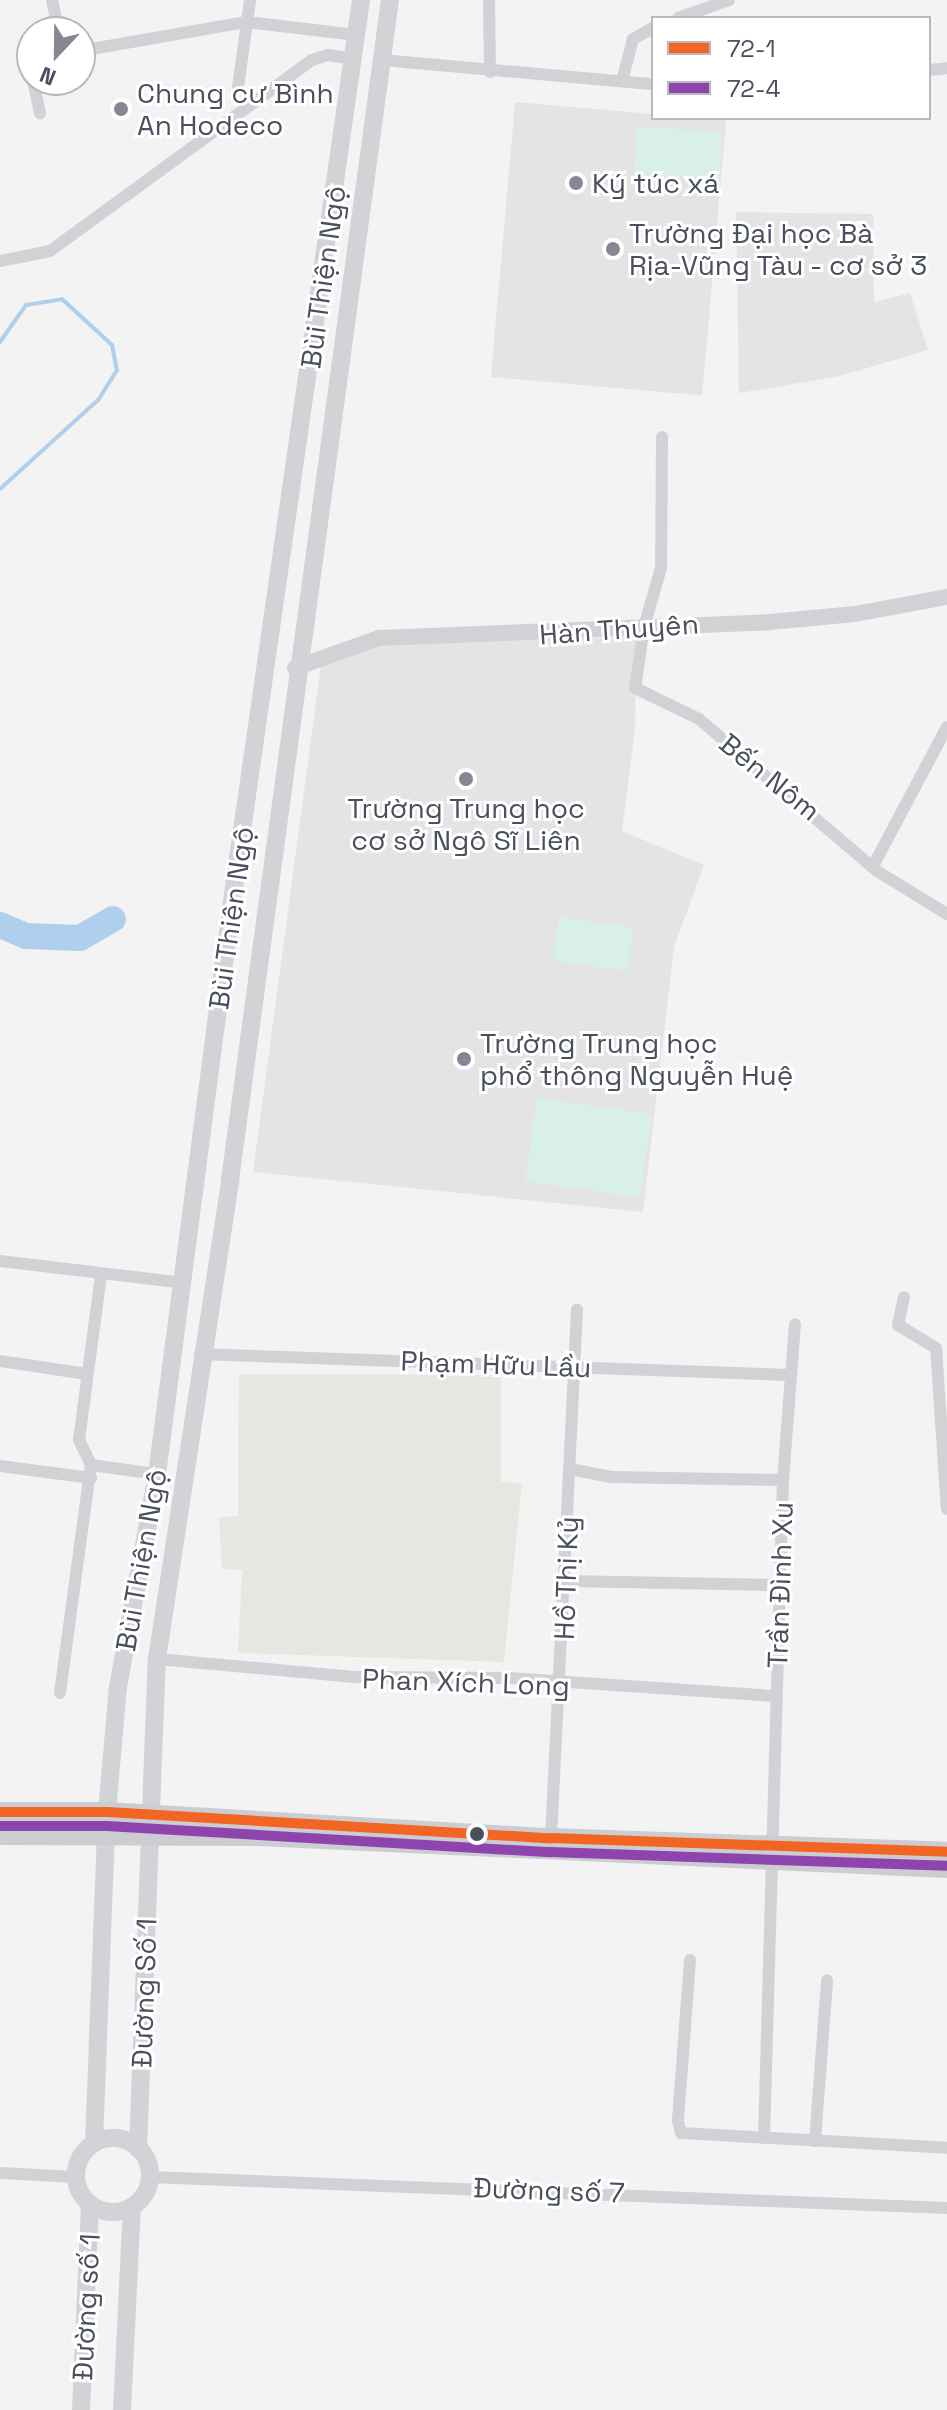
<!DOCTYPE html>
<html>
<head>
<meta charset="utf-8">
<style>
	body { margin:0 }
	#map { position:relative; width:947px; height:2410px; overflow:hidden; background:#f3f3f3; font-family:"Space Grotesk",sans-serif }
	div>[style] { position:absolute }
	.commercial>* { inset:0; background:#e7e7e1 }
	.education>* { inset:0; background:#e5e4e4; transform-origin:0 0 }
	.green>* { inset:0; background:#d9f0e8; transform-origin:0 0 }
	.stream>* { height:4px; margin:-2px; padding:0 2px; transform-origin:2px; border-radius:2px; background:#afcfec }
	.river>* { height:26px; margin:-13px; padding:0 13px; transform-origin:13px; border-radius:13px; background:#afcfec }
	.minor>* { height:12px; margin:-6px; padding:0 6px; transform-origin:6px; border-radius:6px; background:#d1d2d5 }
	.tertiary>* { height:16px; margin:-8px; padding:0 8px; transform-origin:8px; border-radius:8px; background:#d1d2d5 }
	.secondary>* { height:18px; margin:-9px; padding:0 9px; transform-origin:9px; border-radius:9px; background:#d2d3d6 }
	.secondary>.ring { margin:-9px; padding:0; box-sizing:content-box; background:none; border:18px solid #d2d3d6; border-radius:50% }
	.primary>* { height:20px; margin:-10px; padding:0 10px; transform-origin:10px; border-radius:10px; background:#cbcdd2 }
	.bus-1>* { height:10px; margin:-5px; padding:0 5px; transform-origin:5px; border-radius:5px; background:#f26522 }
	.bus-2>* { height:10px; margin:-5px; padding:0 5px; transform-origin:5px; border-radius:5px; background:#8e44ad }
	.dots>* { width:22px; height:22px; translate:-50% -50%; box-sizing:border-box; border:4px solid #fff; border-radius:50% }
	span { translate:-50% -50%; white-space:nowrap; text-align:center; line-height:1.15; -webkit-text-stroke:6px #fff; paint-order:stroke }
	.poi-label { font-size:28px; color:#4a4f5e }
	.left { translate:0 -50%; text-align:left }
	.street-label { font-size:28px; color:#4a4f5e }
	.legend { position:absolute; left:651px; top:16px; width:280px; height:104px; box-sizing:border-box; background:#fff; border:2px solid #b7b9bf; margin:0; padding:10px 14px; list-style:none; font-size:24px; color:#4a4f5e }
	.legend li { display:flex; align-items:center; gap:16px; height:40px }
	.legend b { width:40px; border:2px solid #b7b9bf }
	.north { position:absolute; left:16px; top:16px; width:80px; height:80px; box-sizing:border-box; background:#fff; border:2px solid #b7b9bf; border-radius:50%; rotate:202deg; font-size:22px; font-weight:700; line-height:32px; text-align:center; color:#4a4f5e }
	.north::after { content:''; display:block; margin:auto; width:28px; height:36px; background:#858892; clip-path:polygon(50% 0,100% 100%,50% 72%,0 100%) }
</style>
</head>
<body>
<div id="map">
	<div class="commercial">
		<div style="clip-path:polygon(239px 1374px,501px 1375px,501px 1482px,522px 1483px,504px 1662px,238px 1653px,242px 1570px,222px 1569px,219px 1517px,238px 1516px)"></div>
	</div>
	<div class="education">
		<div style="left:515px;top:102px;width:212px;height:276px;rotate:5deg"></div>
		<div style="clip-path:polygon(736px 212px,873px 214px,874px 302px,910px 293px,928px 350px,840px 376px,739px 393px)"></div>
		<div style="clip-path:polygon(636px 637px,635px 729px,622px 831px,704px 865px,674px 947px,643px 1212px,253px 1172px,321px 665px,372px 647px,436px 641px)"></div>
	</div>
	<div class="green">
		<div style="left:636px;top:127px;width:86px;height:48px;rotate:3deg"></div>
		<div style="left:559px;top:917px;width:75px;height:44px;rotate:8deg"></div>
		<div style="left:537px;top:1098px;width:116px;height:84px;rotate:8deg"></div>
	</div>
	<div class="stream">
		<div style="left:0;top:342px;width:45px;rotate:-54.9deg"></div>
		<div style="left:26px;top:305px;width:36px;rotate:-9deg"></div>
		<div style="left:62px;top:299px;width:68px;rotate:42.6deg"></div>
		<div style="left:112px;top:345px;width:25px;rotate:79deg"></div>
		<div style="left:117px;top:370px;width:36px;rotate:122deg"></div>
		<div style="left:98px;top:400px;width:132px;rotate:137.8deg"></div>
	</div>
	<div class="river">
		<div style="left:0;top:925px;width:28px;rotate:23deg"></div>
		<div style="left:26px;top:936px;width:54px;rotate:2.1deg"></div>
		<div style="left:80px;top:938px;width:38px;rotate:-30deg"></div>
	</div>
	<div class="minor">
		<div style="left:52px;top:0;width:33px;rotate:78deg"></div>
		<div style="left:489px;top:0;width:72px;rotate:89.2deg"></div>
		<div style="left:678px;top:18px;width:54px;rotate:-19.4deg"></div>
		<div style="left:80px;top:51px;width:169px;rotate:-9.9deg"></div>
		<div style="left:247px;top:22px;width:110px;rotate:6.8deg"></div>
		<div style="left:32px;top:53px;width:4px;rotate:180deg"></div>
		<div style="left:28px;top:53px;width:21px;rotate:79deg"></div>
		<div style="left:382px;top:60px;width:272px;rotate:5.1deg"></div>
		<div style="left:929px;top:70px;width:18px;rotate:-6deg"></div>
		<div style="left:33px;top:80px;width:34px;rotate:78deg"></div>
		<div style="left:622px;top:81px;width:43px;rotate:-75.3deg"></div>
		<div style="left:633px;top:39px;width:23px;rotate:-29deg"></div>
		<div style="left:238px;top:87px;width:88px;rotate:-82.1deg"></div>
		<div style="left:0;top:261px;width:51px;rotate:-11.3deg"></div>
		<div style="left:50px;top:251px;width:324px;rotate:-36.1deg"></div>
		<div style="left:312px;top:60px;width:16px;rotate:-18deg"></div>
		<div style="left:327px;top:55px;width:27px;rotate:8deg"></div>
		<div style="left:662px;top:437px;width:131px;rotate:90.4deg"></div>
		<div style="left:661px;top:568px;width:61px;rotate:106.1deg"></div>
		<div style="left:644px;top:627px;width:62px;rotate:98.4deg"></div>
		<div style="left:635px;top:688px;width:71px;rotate:25.8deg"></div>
		<div style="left:699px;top:719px;width:234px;rotate:40.5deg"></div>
		<div style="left:877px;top:871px;width:82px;rotate:31.6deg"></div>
		<div style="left:873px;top:866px;width:157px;rotate:-62deg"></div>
		<div style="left:0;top:1261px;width:185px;rotate:6.8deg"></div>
		<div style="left:101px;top:1275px;width:166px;rotate:97.6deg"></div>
		<div style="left:79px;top:1440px;width:28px;rotate:64deg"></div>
		<div style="left:91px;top:1465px;width:67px;rotate:7.8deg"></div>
		<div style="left:904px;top:1297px;width:29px;rotate:102deg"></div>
		<div style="left:898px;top:1325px;width:44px;rotate:31.2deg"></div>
		<div style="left:936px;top:1348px;width:161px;rotate:86.1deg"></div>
		<div style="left:200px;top:1354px;width:591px;rotate:2.04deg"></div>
		<div style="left:0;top:1361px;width:88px;rotate:8.5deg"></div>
		<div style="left:0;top:1466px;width:92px;rotate:7.5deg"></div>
		<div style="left:570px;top:1469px;width:42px;rotate:11deg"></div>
		<div style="left:611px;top:1477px;width:172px;rotate:1deg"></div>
		<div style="left:567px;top:1581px;width:213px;rotate:1.1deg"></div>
		<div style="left:157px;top:1659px;width:198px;rotate:5.2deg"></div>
		<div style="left:354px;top:1677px;width:156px;rotate:0.4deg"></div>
		<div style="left:510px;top:1678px;width:267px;rotate:3.9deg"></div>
		<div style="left:60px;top:1693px;width:230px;rotate:-82.3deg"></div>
		<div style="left:551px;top:1838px;width:529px;rotate:-87.18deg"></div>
		<div style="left:690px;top:1960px;width:161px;rotate:94.3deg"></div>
		<div style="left:678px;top:2121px;width:12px;rotate:76deg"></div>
		<div style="left:681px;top:2133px;width:266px;rotate:3.2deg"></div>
		<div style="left:764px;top:2138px;width:658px;rotate:-88.35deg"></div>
		<div style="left:783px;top:1480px;width:156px;rotate:-85.6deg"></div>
		<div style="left:815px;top:2141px;width:161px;rotate:-85.7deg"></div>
		<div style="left:0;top:2173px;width:76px;rotate:3deg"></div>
		<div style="left:150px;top:2177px;width:798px;rotate:2.23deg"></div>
	</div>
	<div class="tertiary">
		<div style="left:295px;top:668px;width:89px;rotate:-19.7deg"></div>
		<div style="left:379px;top:638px;width:391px;rotate:-2.3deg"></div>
		<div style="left:770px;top:622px;width:85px;rotate:-5.4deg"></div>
		<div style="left:855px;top:614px;width:94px;rotate:-10.5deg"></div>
	</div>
	<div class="secondary">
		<div class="ring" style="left:76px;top:2138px;width:56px;height:56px"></div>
		<div style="left:94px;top:2143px;width:331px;rotate:-87.8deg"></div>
		<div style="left:107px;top:1812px;width:125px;rotate:-85deg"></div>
		<div style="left:118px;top:1687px;width:217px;rotate:-79.6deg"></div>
		<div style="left:157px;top:1474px;width:600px;rotate:-82.53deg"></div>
		<div style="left:235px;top:879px;width:888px;rotate:-81.84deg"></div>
		<div style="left:138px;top:2149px;width:490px;rotate:-87.8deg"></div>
		<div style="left:157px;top:1659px;width:485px;rotate:-81.3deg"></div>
		<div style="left:230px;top:1180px;width:1191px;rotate:-82.28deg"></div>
		<div style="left:81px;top:2410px;width:206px;rotate:-87.5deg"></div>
		<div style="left:122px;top:2410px;width:203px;rotate:-87.2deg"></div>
	</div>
	<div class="primary">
		<div style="left:0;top:1812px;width:107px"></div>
		<div style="left:107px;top:1812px;width:445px;rotate:3.4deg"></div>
		<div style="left:551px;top:1838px;width:396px;rotate:2deg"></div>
		<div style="left:0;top:1835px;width:259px;rotate:0.2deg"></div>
		<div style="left:259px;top:1836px;width:689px;rotate:2.66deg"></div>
	</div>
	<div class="bus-1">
		<div style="left:0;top:1812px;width:107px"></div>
		<div style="left:107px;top:1812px;width:445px;rotate:3.4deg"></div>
		<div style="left:551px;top:1838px;width:396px;rotate:2deg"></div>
	</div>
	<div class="bus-2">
		<div style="left:0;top:1826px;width:107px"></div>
		<div style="left:107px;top:1826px;width:444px;rotate:3.4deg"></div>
		<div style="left:550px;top:1852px;width:397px;rotate:2deg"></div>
	</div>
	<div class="dots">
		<div style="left:121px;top:109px;background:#858892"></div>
		<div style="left:576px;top:183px;background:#858892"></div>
		<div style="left:613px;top:249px;background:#858892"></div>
		<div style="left:466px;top:779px;background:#858892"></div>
		<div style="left:464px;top:1059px;background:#858892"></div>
		<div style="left:477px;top:1834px;background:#4a4f5e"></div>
	</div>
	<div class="poi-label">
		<span class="left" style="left:137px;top:109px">Chung cư Bình<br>An Hodeco</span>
		<span class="left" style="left:592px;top:183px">Ký túc xá</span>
		<span class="left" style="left:629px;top:249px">Trường Đại học Bà<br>Rịa-Vũng Tàu - cơ sở 3</span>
		<span style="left:466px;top:824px">Trường Trung học<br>cơ sở Ngô Sĩ Liên</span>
		<span class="left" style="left:480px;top:1059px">Trường Trung học<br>phổ thông Nguyễn Huệ</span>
	</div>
	<div class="street-label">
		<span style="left:323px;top:277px;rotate:-82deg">Bùi Thiện Ngộ</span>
		<span style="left:619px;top:629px;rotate:-4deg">Hàn Thuyên</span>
		<span style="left:770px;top:777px;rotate:39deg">Bến Nôm</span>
		<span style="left:231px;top:918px;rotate:-82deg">Bùi Thiện Ngộ</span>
		<span style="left:496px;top:1364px;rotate:2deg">Phạm Hữu Lầu</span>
		<span style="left:141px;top:1560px;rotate:-80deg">Bùi Thiện Ngộ</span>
		<span style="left:566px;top:1578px;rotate:-88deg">Hồ Thị Kỷ</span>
		<span style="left:780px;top:1585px;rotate:-88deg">Trần Đình Xu</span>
		<span style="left:466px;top:1682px;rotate:2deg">Phan Xích Long</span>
		<span style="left:144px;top:1993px;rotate:-88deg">Đường Số 1</span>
		<span style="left:549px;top:2190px;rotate:2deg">Đường số 7</span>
		<span style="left:86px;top:2307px;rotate:-87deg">Đường số 1</span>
	</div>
	<ul class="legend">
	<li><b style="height:10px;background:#f26522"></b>72-1</li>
	<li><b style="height:10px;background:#8e44ad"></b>72-4</li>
	</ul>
	<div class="north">N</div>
</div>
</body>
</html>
